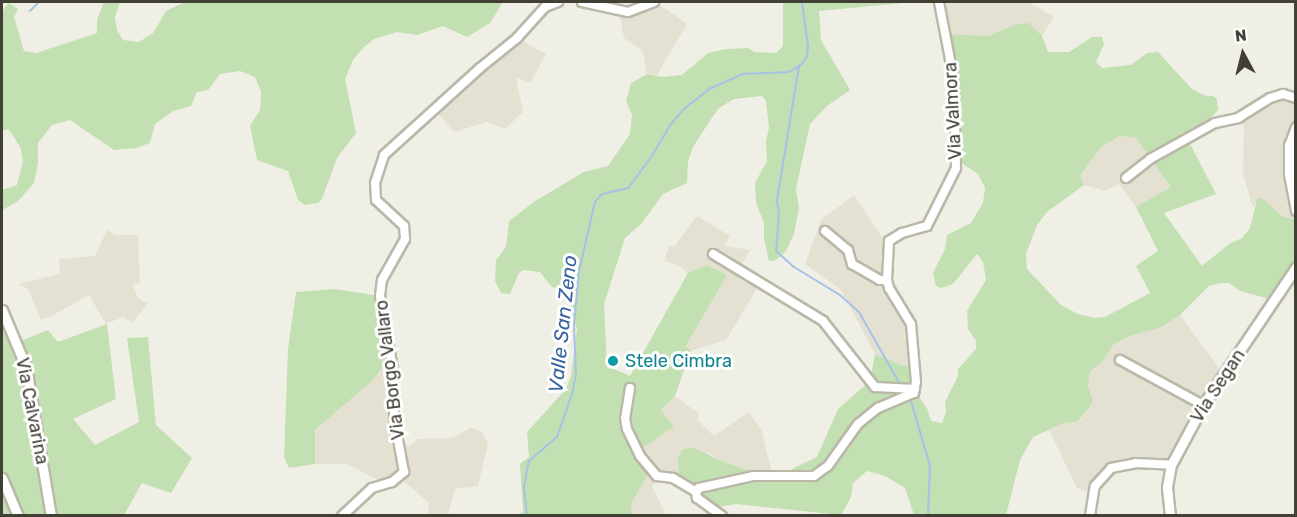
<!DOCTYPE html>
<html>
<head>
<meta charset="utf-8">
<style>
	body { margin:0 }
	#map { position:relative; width:1297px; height:517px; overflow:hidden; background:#f0efe5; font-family:Rubik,sans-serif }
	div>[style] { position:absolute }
	.residential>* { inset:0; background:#e4e1d3 }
	.green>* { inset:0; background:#c2e0b1 }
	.stream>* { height:2px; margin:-1px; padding:0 1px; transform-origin:1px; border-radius:1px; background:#a7c1e7 }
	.roads { filter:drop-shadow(2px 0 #bab8a8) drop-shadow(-2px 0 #bab8a8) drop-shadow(0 2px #bab8a8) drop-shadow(0 -2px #bab8a8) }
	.minor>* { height:8px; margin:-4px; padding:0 4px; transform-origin:4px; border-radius:4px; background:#fff }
	.tertiary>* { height:9px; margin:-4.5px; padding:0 4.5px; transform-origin:4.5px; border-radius:4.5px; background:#fff }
	.dots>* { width:16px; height:16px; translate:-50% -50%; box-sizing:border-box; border:3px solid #fff; border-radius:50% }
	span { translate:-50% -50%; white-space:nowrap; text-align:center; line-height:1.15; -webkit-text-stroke:6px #fff; paint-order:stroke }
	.street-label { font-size:18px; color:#423f35 }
	.culture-label { font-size:18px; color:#0d838f }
	.left { translate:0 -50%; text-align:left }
	.water-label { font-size:20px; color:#3b63a1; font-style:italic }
	.frame { position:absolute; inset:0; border:3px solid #423f35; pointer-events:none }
	.north { position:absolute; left:1213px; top:24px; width:60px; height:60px; -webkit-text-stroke:4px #fff; paint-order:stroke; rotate:353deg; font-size:16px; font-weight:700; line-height:24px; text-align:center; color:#423f35 }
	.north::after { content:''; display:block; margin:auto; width:21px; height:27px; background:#423f35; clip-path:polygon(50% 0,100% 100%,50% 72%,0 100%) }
</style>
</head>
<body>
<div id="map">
	<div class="residential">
		<div style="clip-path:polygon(656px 2px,687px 24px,657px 75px,647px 74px,643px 52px,624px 38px,619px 12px)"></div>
		<div style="clip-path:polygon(944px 2px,1028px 2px,1054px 17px,1042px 36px,1029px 23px,1016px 24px,989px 36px,946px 34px)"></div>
		<div style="clip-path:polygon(517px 38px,546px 54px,530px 83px,516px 77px,523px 112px,505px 129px,487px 122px,454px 132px,435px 110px)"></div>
		<div style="clip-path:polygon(1295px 95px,1295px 127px,1290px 175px,1295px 175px,1295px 219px,1283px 217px,1257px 199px,1253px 208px,1243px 173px,1244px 120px,1251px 112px,1269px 100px)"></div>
		<div style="clip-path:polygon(1120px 136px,1136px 138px,1171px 187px,1136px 207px,1119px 184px,1105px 191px,1084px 185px,1080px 176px,1101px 147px)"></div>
		<div style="clip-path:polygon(854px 195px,890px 248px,888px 281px,906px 311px,915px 367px,901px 365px,875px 354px,841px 290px,805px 264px,821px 220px)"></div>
		<div style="clip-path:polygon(699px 217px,730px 236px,725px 246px,750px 250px,739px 269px,761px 282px,726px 340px,689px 351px,685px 347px,707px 265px,688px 273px,678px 265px,664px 261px,669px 246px,675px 246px,695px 218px)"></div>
		<div style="clip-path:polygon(107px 230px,115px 235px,138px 235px,140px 283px,132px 285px,138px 298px,148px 303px,133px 322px,123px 317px,106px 324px,89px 295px,50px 317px,41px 320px,28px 289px,18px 284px,60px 274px,59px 259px,95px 256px)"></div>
		<div style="clip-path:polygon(1180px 315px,1222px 372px,1170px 463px,1131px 463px,1107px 473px,1093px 493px,1077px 488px,1049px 430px,1064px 423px,1079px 422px,1093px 402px,1088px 386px,1090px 371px,1101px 363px,1114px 344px,1132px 335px,1160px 328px)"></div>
		<div style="clip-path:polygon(391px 356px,398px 443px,410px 446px,417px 439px,453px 438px,471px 427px,483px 433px,488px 444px,478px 486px,455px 489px,448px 515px,428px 515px,429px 503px,400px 478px,384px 483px,347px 464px,315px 464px,315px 430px,373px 380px)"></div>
		<div style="clip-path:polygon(675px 396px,699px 414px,697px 420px,714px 436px,749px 412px,762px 431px,773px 478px,726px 463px,708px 453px,678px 458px,679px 480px,659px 480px,652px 486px,666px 515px,632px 515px,631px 504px,648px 474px,635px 453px,674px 427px,661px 411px)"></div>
	</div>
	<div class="green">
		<div style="clip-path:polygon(104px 2px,120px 2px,115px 17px,117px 30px,123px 40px,139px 42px,153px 33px,166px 11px,185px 2px,503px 2px,490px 23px,467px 37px,443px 26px,417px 35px,397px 32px,374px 39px,363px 48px,353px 60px,345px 79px,356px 133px,337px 158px,322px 199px,318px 203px,305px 205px,298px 200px,288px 171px,257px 160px,250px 126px,260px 110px,261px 92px,255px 77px,240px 71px,220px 74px,208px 90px,197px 92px,191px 106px,173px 111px,155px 124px,150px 143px,136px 148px,114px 150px,70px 120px,52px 125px,38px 143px,38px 163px,34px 183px,17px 202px,2px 210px,2px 190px,17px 185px,23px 162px,21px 149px,14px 137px,8px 129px,2px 131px,2px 11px,9px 3px,18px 9px,14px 17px,24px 51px,36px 53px,97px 33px,97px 20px)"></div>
		<div style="clip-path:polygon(783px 2px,914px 2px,819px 11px,821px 40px,850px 90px,827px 106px,810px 124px,796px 189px,799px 208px,794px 234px,786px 251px,776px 260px,769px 261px,764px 239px,764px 223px,756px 203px,755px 183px,767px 161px,766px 141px,769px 128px,766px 101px,762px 96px,734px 99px,719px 108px,713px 116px,693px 147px,688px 161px,687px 183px,663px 194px,642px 223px,625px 238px,604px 304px,607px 366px,630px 376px,688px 273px,707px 265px,727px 275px,685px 347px,691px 350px,675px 396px,661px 410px,674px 427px,635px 453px,648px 474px,631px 504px,632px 515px,520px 515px,523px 511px,520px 464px,529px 457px,527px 432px,566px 389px,571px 376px,577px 329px,567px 299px,558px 288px,552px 287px,540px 272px,523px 270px,519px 273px,510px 294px,501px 293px,495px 281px,496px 260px,506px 247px,509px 221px,535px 201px,584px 172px,608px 166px,630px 134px,632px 115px,626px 101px,631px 83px,647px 74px,663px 77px,682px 75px,708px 53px,726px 49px,748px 48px,755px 52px,776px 53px,783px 46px)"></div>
		<div style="clip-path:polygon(evenodd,1029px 23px,1042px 36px,1048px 52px,1069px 52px,1092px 37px,1102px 37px,1104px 44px,1096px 62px,1102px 68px,1131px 65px,1147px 53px,1158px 52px,1192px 89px,1206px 96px,1213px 96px,1217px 99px,1218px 110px,1202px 127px,1185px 134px,1216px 194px,1164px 213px,1202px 266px,1229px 244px,1242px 238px,1250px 228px,1257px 199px,1262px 198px,1283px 217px,1295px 219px,1295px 268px,1273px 300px,1240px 291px,1229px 283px,1221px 283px,1209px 286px,1180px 315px,1160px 328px,1132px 335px,1114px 344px,1101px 363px,1090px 371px,1088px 386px,1093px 402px,1078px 422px,1064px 423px,1033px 437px,1020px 460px,1006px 515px,914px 515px,905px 488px,885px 476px,867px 471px,853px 483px,851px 497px,841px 515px,736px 504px,713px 508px,679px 480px,678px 458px,683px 449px,694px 448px,726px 463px,773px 478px,817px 457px,838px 409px,870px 381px,875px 354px,901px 365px,915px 367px,916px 393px,927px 408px,931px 421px,942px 423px,946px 412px,945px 402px,958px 376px,958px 369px,976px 349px,976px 341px,968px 329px,967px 311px,986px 280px,983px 262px,977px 254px,953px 284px,941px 288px,936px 286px,933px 273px,945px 249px,947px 235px,971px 223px,983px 203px,985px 188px,978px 174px,954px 158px,946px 34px,989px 36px,1016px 24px,1029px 23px,1120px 136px,1136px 138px,1171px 187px,1136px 207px,1158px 251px,1136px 266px,1150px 293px,1105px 317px,1095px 318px,1078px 314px,1061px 305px,1027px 269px,1026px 254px,1037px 225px,1047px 212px,1084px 185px,1080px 176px,1101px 147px,1120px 136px)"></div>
		<div style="clip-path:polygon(335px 289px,380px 296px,391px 356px,373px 380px,315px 430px,315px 464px,289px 468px,284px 457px,288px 349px,296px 292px)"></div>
		<div style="clip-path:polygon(2px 310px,18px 342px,48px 330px,58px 342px,107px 324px,116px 399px,73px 419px,95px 445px,139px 422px,127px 338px,148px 337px,156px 425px,192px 458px,171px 493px,142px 483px,124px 515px,2px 515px)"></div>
	</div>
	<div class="stream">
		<div style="left:30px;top:11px;width:13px;rotate:-45deg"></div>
		<div style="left:799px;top:66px;width:137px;rotate:99.3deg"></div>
		<div style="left:777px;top:201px;width:11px;rotate:80deg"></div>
		<div style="left:779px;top:212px;width:39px;rotate:94deg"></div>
		<div style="left:776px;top:251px;width:24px;rotate:42deg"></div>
		<div style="left:794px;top:267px;width:54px;rotate:31.3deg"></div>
		<div style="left:840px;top:295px;width:25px;rotate:42deg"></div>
		<div style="left:859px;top:312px;width:85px;rotate:60.4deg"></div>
		<div style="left:911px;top:401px;width:68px;rotate:73.7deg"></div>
		<div style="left:930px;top:466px;width:50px;rotate:92.3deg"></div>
		<div style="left:527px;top:516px;width:30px;rotate:-96deg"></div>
		<div style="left:524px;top:486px;width:25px;rotate:-79deg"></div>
		<div style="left:529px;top:461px;width:37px;rotate:-41deg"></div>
		<div style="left:557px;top:437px;width:46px;rotate:-70.8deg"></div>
		<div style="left:572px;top:394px;width:19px;rotate:-78deg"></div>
		<div style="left:576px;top:375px;width:50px;rotate:-92.3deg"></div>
		<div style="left:574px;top:325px;width:54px;rotate:-84.7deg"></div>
		<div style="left:579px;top:271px;width:71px;rotate:-76.9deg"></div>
		<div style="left:595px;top:202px;width:11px;rotate:-49deg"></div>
		<div style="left:602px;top:194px;width:27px;rotate:-13deg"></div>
		<div style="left:628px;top:188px;width:36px;rotate:-53deg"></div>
		<div style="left:650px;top:159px;width:41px;rotate:-59deg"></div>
		<div style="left:671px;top:124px;width:21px;rotate:-49deg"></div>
		<div style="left:685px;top:108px;width:31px;rotate:-38deg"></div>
		<div style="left:709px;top:89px;width:36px;rotate:-24deg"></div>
		<div style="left:742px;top:74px;width:47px;rotate:-2.4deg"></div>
		<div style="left:789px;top:72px;width:15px;rotate:-32deg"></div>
		<div style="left:802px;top:64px;width:9px;rotate:-58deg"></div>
		<div style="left:807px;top:56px;width:10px;rotate:-84deg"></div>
		<div style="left:808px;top:46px;width:44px;rotate:-97.8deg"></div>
	</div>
	<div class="roads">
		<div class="minor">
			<div style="left:582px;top:2px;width:47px;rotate:12.3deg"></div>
			<div style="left:628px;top:12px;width:28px;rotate:-21deg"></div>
			<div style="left:1126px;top:178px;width:31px;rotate:-38deg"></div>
			<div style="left:1150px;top:159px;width:74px;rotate:-29deg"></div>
			<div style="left:1215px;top:123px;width:24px;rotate:-12deg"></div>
			<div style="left:1238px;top:118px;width:38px;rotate:-32deg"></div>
			<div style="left:1270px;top:98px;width:14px;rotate:-17deg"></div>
			<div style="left:1283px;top:94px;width:14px;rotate:17deg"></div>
			<div style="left:825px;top:231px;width:30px;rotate:40deg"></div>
			<div style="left:848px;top:250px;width:15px;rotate:74deg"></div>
			<div style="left:852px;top:264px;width:32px;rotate:30deg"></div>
			<div style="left:880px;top:280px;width:7px"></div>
			<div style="left:713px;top:254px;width:129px;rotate:31.3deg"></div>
			<div style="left:823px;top:321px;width:84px;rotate:51.8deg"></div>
			<div style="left:875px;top:387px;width:40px;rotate:2.9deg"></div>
			<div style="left:1120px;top:360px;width:94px;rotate:28.5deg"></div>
			<div style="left:630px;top:388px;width:30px;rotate:99deg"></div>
			<div style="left:625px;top:418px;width:11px;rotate:80deg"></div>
			<div style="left:627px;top:429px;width:30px;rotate:64deg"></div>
			<div style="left:640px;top:456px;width:26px;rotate:50deg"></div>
			<div style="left:657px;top:476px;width:16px;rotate:7deg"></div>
			<div style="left:673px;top:478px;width:27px;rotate:31deg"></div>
			<div style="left:342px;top:516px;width:41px;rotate:-43deg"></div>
			<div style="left:372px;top:488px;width:21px;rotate:-17deg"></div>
			<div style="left:392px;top:482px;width:16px;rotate:-40deg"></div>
			<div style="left:404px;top:472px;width:55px;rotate:-100.5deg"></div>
			<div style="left:394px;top:418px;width:44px;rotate:-90deg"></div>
			<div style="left:394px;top:374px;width:79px;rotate:-100.2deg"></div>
			<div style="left:380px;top:296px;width:16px;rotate:-83deg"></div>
			<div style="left:382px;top:280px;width:47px;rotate:-60.7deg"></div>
			<div style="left:405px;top:239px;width:13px;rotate:-94deg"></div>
			<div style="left:404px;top:226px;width:38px;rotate:-137deg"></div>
			<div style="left:376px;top:200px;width:17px;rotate:-93deg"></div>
			<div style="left:375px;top:183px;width:29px;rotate:-72deg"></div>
			<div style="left:384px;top:155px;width:130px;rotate:-42.2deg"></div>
			<div style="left:480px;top:68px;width:48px;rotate:-39deg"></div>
			<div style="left:517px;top:38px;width:42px;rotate:-47.9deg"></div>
			<div style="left:545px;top:7px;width:14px;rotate:-21deg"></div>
			<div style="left:722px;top:516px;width:31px;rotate:-144deg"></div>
			<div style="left:697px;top:498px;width:6px;rotate:-99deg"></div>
			<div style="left:696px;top:492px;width:5px;rotate:-53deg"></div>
			<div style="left:699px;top:488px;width:55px;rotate:-12.5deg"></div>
			<div style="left:753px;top:476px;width:61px"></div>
			<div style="left:814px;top:476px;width:17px;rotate:-36deg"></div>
			<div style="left:828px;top:466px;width:52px;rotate:-54.5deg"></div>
			<div style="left:858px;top:424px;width:26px;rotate:-39deg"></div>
			<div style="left:878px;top:408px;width:39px;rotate:-23deg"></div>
			<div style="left:914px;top:393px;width:11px;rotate:-80deg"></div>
			<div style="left:916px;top:382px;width:58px;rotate:-94.9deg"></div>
			<div style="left:911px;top:324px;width:42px;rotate:-121.4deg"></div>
			<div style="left:889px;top:288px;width:8px;rotate:-104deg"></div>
			<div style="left:887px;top:280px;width:39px;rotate:-87deg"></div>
			<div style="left:889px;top:241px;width:15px;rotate:-32deg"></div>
			<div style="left:902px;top:233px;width:26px;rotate:-16deg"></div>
			<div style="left:927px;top:226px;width:65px;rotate:-63.4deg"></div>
			<div style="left:956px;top:168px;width:88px;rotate:-91.3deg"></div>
			<div style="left:954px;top:80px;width:79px;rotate:-100.9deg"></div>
			<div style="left:1090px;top:516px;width:30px;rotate:-81deg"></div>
			<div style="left:1095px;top:486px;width:24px;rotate:-48deg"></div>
			<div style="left:1111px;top:468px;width:25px;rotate:-11deg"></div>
			<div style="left:1136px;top:463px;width:35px;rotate:3deg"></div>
		</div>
		<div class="tertiary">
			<div style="left:1296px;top:127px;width:19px;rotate:111deg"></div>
			<div style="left:1289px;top:145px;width:29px;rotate:90deg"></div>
			<div style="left:1289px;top:174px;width:37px;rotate:79deg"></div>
			<div style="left:2px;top:310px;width:62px;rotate:67.2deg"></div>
			<div style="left:26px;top:367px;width:151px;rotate:80.5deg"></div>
			<div style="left:2px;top:478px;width:41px;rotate:67.2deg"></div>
			<div style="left:1170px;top:516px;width:29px;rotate:-96deg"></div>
			<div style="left:1167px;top:487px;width:22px;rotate:-80deg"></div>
			<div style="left:1171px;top:465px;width:68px;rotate:-61.9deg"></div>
			<div style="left:1203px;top:405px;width:166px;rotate:-56deg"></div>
		</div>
	</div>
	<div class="dots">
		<div style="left:613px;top:361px;background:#0f9aa8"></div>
	</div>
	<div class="street-label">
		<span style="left:953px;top:111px;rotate:-93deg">Via Valmora</span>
		<span style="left:390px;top:370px;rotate:-97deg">Via Borgo Vallaro</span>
		<span style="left:1218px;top:386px;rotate:-57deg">Via Segan</span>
		<span style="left:32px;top:411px;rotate:79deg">Via Calvarina</span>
	</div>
	<div class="culture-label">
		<span class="left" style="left:625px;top:361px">Stele Cimbra</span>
	</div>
	<div class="water-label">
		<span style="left:563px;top:324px;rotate:-84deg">Valle San Zeno</span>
	</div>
	<div class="frame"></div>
	<div class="north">N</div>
</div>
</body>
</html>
